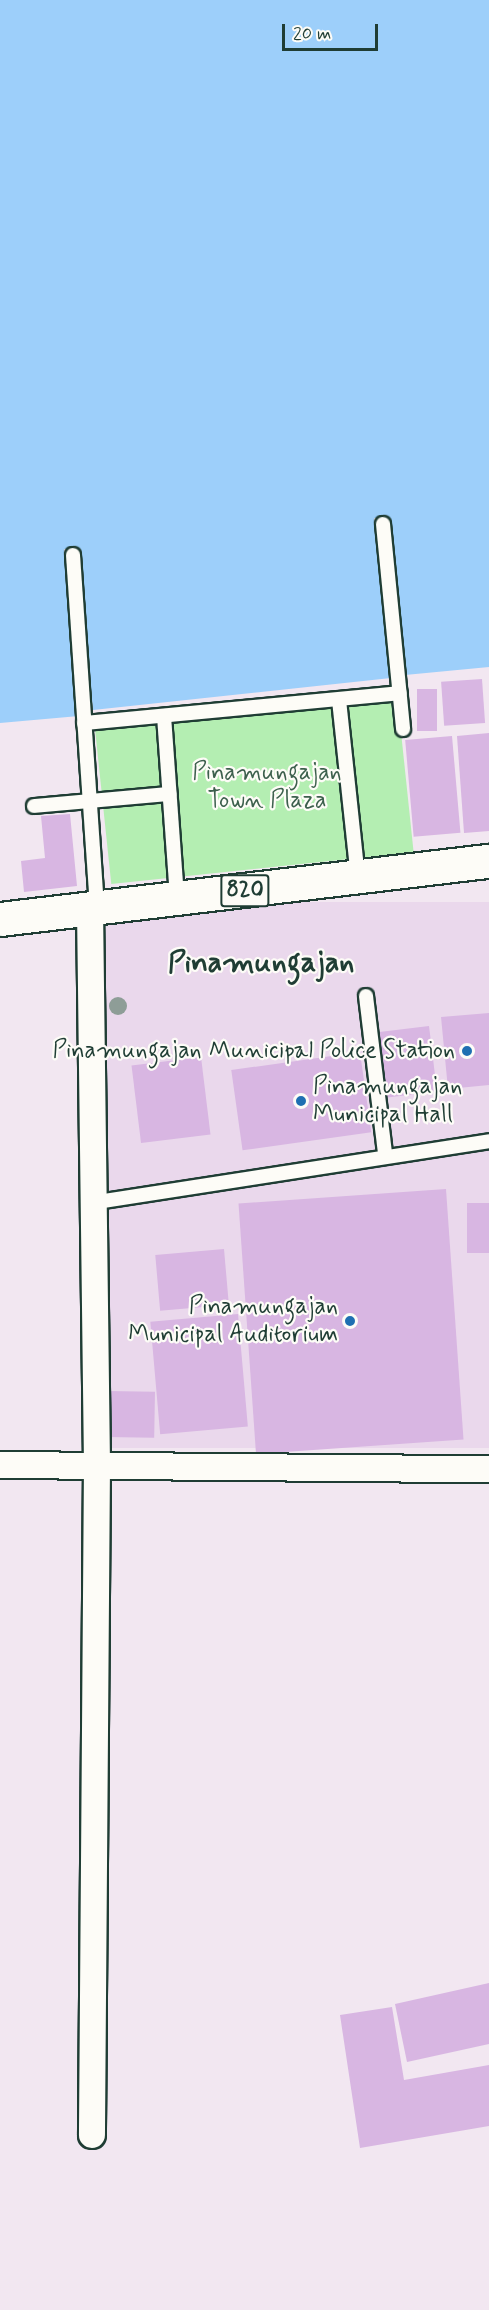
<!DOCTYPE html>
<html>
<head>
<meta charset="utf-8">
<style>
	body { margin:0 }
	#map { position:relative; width:489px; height:2310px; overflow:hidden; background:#f2e7f1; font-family:Mynerve,sans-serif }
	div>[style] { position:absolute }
	.built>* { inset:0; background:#ead8ec; transform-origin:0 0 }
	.green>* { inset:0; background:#b4eeb2; transform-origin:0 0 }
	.water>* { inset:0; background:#9dcffa }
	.building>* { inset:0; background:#d8b6e2; transform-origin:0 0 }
	.roads { filter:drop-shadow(2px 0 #1f3d34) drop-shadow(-2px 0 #1f3d34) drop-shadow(0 2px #1f3d34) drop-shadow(0 -2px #1f3d34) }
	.lane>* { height:14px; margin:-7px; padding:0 7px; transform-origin:7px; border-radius:7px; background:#fdfcf7 }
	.street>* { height:26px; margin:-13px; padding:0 13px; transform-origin:13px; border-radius:13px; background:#fdfcf7 }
	.highway>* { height:33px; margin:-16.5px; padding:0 16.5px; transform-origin:16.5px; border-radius:16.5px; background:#fdfcf7 }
	.trees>* { width:18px; height:18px; margin:-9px; border-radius:50%; background:#8e9d97 }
	.dots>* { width:16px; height:16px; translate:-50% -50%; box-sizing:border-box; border:3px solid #fdfcf7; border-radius:50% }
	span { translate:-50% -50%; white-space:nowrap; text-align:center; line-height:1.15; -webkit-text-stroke:4.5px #fdfcf7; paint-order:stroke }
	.shield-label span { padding:2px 4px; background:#fdfcf7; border:2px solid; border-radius:4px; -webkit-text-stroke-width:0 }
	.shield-label { font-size:22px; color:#1f3d34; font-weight:700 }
	.park-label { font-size:24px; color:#3d604d }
	.poi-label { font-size:24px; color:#1f3d34 }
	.right { translate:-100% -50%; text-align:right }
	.left { translate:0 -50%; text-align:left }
	.district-label { font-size:30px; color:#1f3d34; font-weight:700 }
	.scale { position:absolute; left:282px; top:24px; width:96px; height:27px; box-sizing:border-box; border:3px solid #1f3d34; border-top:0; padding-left:8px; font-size:18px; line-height:21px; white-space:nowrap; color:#1f3d34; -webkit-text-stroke:4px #fdfcf7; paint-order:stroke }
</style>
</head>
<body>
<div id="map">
	<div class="built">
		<div style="left:489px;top:902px;width:546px;height:398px;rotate:90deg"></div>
	</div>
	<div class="green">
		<div style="left:397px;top:694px;width:159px;height:304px;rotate:84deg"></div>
	</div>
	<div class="water">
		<div style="clip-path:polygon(0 0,489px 0,489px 667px,405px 675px,388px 518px,374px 518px,391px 678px,93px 710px,77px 549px,64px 549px,79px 716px,0 723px)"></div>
	</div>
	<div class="building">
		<div style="left:482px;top:679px;width:44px;height:41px;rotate:86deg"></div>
		<div style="left:417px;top:689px;width:20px;height:42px"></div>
		<div style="clip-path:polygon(489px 733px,489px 831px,464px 833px,457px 736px)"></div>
		<div style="left:452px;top:736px;width:97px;height:47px;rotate:85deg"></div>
		<div style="clip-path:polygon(70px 814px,77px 886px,24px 892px,21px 861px,45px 858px,41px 816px)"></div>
		<div style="clip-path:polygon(489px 1013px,489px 1085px,448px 1089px,441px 1017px)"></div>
		<div style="left:429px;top:1026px;width:66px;height:54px;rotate:83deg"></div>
		<div style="left:360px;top:1052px;width:81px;height:130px;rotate:82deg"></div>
		<div style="left:201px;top:1057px;width:78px;height:70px;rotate:83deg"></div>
		<div style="left:446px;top:1189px;width:251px;height:208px;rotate:86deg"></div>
		<div style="left:489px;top:1203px;width:50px;height:22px;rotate:90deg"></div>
		<div style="left:224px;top:1249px;width:56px;height:69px;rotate:85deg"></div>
		<div style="left:238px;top:1314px;width:113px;height:88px;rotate:85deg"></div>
		<div style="left:107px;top:1391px;width:48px;height:46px;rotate:1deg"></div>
		<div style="clip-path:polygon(489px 1983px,489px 2044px,407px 2062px,395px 2004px)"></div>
		<div style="clip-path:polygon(392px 2007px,404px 2080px,489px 2065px,489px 2126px,360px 2148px,340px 2015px)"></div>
	</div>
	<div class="roads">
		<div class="lane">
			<div style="left:383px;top:524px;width:206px;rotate:84.4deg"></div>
			<div style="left:73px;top:555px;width:353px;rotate:86.1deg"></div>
			<div style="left:339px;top:700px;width:178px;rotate:83.9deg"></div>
			<div style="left:164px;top:716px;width:182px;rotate:85.9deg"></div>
			<div style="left:84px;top:723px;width:317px;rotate:-5.4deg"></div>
			<div style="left:34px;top:806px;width:136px;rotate:-5.1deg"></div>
			<div style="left:366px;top:996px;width:159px;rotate:83.1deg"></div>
			<div style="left:97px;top:1202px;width:397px;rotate:-8.8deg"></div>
		</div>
		<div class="street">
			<div style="left:90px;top:908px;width:556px;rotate:89.28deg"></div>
			<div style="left:97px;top:1464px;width:671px;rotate:90.43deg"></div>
			<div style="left:0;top:1465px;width:489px;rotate:0.5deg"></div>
		</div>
		<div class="highway">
			<div style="left:0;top:919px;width:492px;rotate:-6.8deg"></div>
		</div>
	</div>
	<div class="trees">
		<div style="left:118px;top:1006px"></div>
	</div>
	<div class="dots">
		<div style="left:467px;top:1051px;background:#1f6fb2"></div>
		<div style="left:301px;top:1101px;background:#1f6fb2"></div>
		<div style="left:350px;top:1321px;background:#1f6fb2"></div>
	</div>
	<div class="shield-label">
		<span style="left:245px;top:891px">820</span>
	</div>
	<div class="park-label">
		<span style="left:267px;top:787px">Pinamungajan<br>Town Plaza</span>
	</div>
	<div class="poi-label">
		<span class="right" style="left:455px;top:1051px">Pinamungajan Municipal Police Station</span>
		<span class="left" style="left:313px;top:1101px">Pinamungajan<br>Municipal Hall</span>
		<span class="right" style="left:338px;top:1321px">Pinamungajan<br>Municipal Auditorium</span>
	</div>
	<div class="district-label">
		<span style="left:261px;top:963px">Pinamungajan</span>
	</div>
	<div class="scale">20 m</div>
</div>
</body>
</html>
